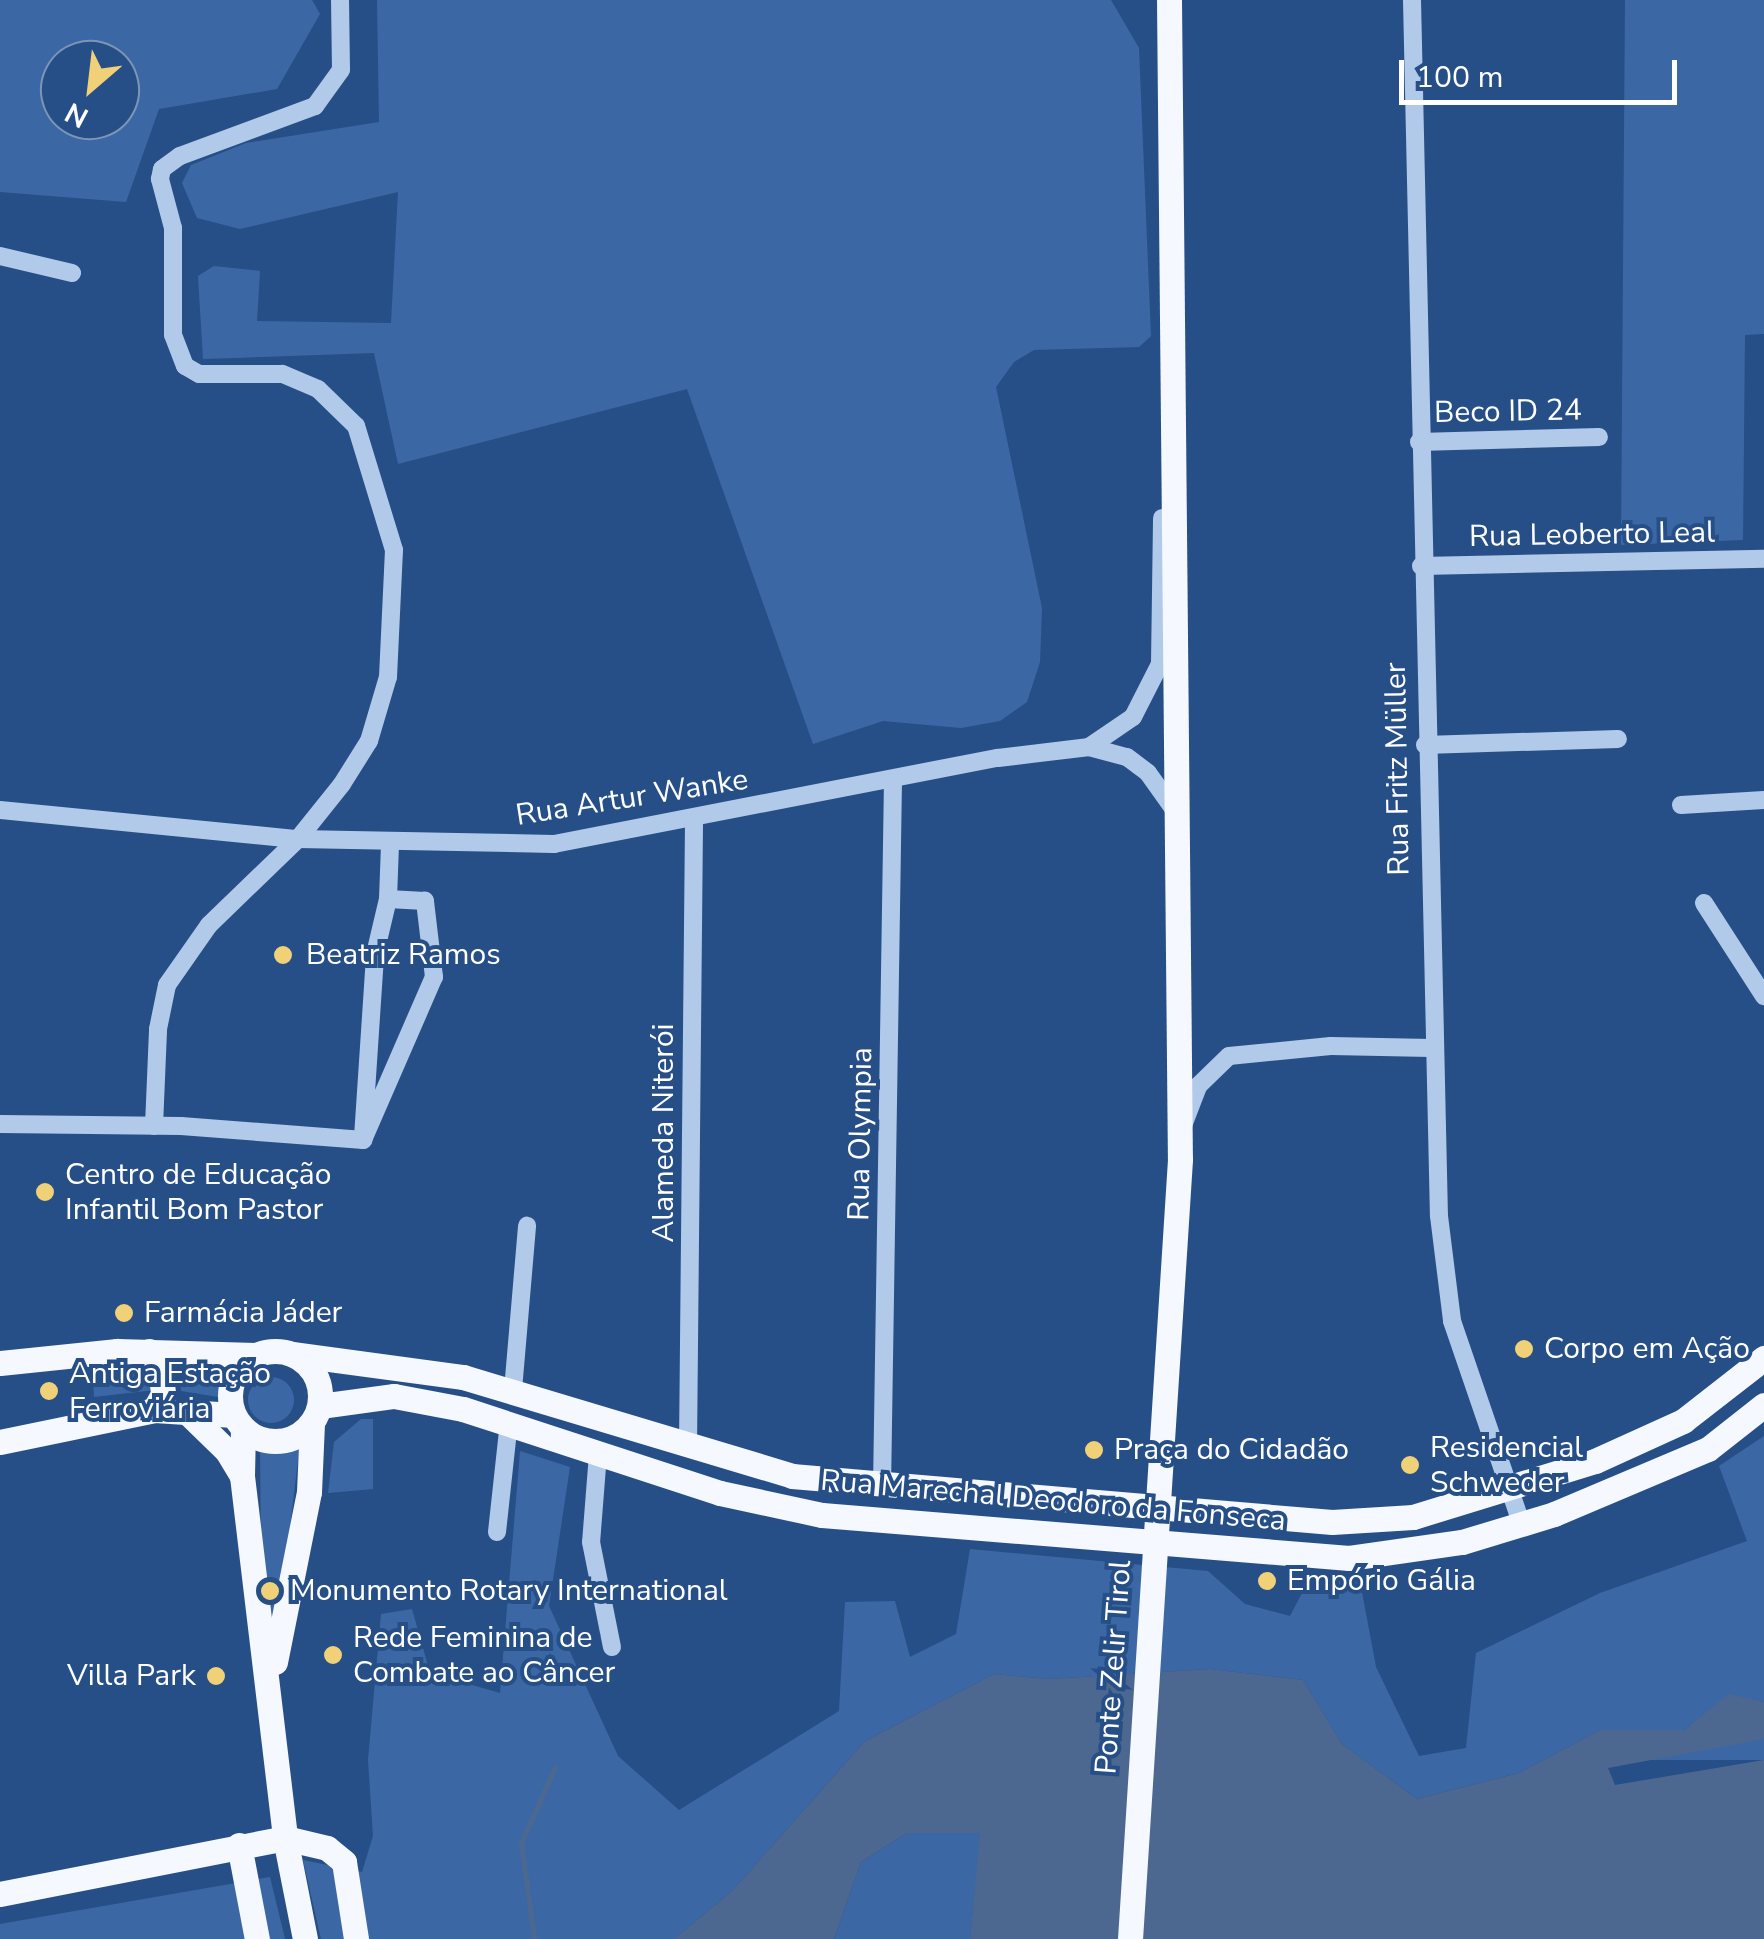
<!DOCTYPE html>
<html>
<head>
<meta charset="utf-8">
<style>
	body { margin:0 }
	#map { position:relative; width:1764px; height:1939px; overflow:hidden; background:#274f87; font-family:"Nunito Sans",sans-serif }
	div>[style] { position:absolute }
	.green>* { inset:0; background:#3b68a4; transform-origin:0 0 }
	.round { border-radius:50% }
	.water>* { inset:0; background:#4c6891 }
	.stream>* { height:5px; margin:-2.5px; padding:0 2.5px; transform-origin:2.5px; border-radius:2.5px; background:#4c6891 }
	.minor>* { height:18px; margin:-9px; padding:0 9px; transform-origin:9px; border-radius:9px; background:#b2cae9 }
	.major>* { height:25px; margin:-12.5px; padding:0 12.5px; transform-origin:12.5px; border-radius:12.5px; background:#f5f8fe }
	.major>.ring { margin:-12.5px; padding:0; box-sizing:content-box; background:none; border:25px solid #f5f8fe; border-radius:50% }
	.major-bridge>* { height:25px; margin:-12.5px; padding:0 12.5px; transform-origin:12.5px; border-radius:12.5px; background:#f5f8fe }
	.dots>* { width:28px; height:28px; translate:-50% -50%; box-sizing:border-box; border:5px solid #274f87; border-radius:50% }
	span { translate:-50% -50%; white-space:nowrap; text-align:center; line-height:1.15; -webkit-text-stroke:8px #274f87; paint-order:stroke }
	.street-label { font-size:30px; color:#fff }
	.poi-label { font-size:30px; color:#fff }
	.left { translate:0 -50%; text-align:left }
	.right { translate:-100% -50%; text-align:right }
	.north { position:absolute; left:40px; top:40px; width:100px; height:100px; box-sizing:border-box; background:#274f87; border:2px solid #7d95b7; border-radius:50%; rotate:208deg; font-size:28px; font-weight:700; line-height:40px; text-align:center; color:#fff }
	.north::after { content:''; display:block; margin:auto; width:35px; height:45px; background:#f1d178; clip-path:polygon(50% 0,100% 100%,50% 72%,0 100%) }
	.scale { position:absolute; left:1399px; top:60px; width:278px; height:45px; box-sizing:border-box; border:5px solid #fff; border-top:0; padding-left:12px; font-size:30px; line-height:35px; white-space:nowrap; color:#fff; -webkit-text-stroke:8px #274f87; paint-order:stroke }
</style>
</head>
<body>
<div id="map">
	<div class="green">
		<div style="clip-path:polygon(evenodd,0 0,312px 0,320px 14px,277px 89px,159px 109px,126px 202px,0 192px,0 0,60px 60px,120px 60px,120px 120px,60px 120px,60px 60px)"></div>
		<div style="clip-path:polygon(377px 0,1111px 0,1139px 48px,1151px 336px,1139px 347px,1034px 350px,1014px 362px,996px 387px,1042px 608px,1040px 662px,1027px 702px,1000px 721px,961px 728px,883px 721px,813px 744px,687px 389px,398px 464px,374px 353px,203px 359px,198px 276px,214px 266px,260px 271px,257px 321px,391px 323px,398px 192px,240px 229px,197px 218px,182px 183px,191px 165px,246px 143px,379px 122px)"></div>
		<div style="clip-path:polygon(1625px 0,1764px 0,1764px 334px,1745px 335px,1743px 540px,1621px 545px)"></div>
		<div style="clip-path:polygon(180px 1370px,221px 1371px,218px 1397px,181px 1391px)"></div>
		<div style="clip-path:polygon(154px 1372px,155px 1390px,94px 1397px,93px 1376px)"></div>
		<div class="round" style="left:248px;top:1377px;width:46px;height:46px"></div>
		<div style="clip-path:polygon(361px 1419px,373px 1419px,373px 1489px,328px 1493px,334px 1442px)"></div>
		<div style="clip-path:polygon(1764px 1436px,1764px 1702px,1729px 1695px,1684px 1730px,1600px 1730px,1519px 1773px,1417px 1799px,1342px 1744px,1303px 1680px,1210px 1669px,1049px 1679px,994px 1674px,865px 1741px,732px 1891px,674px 1939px,321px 1939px,303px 1860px,362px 1872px,373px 1836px,368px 1760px,381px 1614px,412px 1609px,430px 1673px,500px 1693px,520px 1451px,570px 1467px,549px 1606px,618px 1756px,679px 1810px,839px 1711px,845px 1602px,895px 1601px,910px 1657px,956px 1634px,970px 1549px,1208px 1571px,1245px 1604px,1290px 1616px,1312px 1574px,1359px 1576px,1376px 1667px,1419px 1756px,1466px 1748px,1476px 1653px,1600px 1593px,1747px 1541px,1719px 1466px)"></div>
		<div style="clip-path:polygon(300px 1443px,289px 1536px,272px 1615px,261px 1553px,260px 1446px)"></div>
		<div style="left:1764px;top:1739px;width:21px;height:158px;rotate:90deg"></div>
		<div style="clip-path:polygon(907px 1833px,981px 1833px,970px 1939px,834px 1939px,861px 1862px)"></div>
		<div style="clip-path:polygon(270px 1877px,285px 1939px,0 1939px,0 1924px)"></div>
	</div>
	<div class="water">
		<div style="clip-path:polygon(1210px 1669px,1303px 1680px,1342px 1744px,1417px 1799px,1519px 1773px,1600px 1730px,1684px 1730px,1729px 1694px,1764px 1702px,1764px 1739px,1608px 1768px,1615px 1785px,1764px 1760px,1764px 1939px,970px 1939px,980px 1833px,907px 1833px,861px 1862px,834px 1939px,674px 1939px,732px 1891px,865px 1741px,994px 1674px,1049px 1679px)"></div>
	</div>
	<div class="stream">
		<div style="left:534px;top:1939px;width:97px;rotate:-97.7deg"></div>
		<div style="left:521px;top:1843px;width:83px;rotate:-65.9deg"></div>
	</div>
	<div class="minor">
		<div style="left:1412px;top:0;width:1216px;rotate:88.73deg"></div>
		<div style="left:1439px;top:1216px;width:106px;rotate:82.9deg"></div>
		<div style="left:1452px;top:1321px;width:216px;rotate:71.1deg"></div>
		<div style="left:0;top:256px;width:74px;rotate:13.3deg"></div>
		<div style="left:1419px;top:442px;width:180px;rotate:-1.6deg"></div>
		<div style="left:1421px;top:566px;width:343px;rotate:-1.2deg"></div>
		<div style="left:1425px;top:745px;width:193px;rotate:-1.8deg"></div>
		<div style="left:1089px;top:747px;width:53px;rotate:-34.3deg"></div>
		<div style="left:1133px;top:717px;width:59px;rotate:-63deg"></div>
		<div style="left:1160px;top:664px;width:146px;rotate:-89.2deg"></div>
		<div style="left:1681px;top:805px;width:83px;rotate:-3.4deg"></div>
		<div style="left:0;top:810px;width:299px;rotate:5.6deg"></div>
		<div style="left:298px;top:839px;width:256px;rotate:1.1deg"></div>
		<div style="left:554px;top:844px;width:452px;rotate:-11deg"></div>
		<div style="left:998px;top:758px;width:92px;rotate:-6.9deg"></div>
		<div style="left:1089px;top:747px;width:39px;rotate:15deg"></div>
		<div style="left:1127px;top:757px;width:26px;rotate:37deg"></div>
		<div style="left:1148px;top:773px;width:43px;rotate:54.5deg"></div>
		<div style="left:1704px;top:903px;width:111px;rotate:57.2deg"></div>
		<div style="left:1184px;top:1123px;width:40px;rotate:-69deg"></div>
		<div style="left:1198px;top:1086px;width:43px;rotate:-44.1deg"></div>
		<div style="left:1229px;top:1056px;width:102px;rotate:-5.6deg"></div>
		<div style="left:1331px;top:1046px;width:100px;rotate:1.1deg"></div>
		<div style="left:0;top:1124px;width:181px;rotate:0.6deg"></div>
		<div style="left:181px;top:1126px;width:183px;rotate:4.4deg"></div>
		<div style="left:363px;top:1140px;width:178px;rotate:-66.5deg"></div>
		<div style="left:434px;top:977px;width:77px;rotate:-96.8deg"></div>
		<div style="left:425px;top:901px;width:37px;rotate:-177deg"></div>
		<div style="left:388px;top:899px;width:54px;rotate:-87.9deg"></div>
		<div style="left:154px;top:1126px;width:97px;rotate:-87.6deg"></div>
		<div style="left:158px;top:1029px;width:45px;rotate:-78.4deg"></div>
		<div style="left:167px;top:985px;width:73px;rotate:-55deg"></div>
		<div style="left:209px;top:925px;width:124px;rotate:-44deg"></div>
		<div style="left:298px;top:839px;width:70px;rotate:-51.3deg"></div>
		<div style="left:342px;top:784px;width:51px;rotate:-57.9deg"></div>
		<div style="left:369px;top:741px;width:67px;rotate:-73.5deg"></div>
		<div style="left:388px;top:677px;width:127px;rotate:-87.3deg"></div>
		<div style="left:394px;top:550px;width:130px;rotate:-107deg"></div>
		<div style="left:356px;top:426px;width:53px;rotate:-135.8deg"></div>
		<div style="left:318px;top:389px;width:39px;rotate:-157deg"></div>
		<div style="left:282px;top:374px;width:83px;rotate:180deg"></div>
		<div style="left:199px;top:374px;width:16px;rotate:-150deg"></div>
		<div style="left:185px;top:366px;width:33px;rotate:-111deg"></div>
		<div style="left:173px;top:335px;width:107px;rotate:-90deg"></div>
		<div style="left:173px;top:228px;width:51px;rotate:-104.9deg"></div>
		<div style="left:160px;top:179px;width:10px;rotate:-79deg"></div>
		<div style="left:162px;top:169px;width:22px;rotate:-36deg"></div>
		<div style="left:180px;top:156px;width:144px;rotate:-20.3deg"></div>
		<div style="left:315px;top:106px;width:44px;rotate:-54.2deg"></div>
		<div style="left:341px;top:70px;width:70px;rotate:-90.8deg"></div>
		<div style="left:363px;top:1137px;width:183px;rotate:-86.2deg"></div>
		<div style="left:375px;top:954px;width:57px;rotate:-76.7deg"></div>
		<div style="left:513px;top:1390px;width:165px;rotate:-85.1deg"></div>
		<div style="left:688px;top:1448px;width:629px;rotate:-89.45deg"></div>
		<div style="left:598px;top:1454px;width:88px;rotate:94.5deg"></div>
		<div style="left:591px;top:1542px;width:107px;rotate:78.7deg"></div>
		<div style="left:882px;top:1488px;width:707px;rotate:-89.11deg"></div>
		<div style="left:497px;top:1532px;width:111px;rotate:-83.8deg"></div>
	</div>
	<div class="major">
		<div style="left:1169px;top:0;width:1159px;rotate:89.46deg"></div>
		<div style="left:149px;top:1351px;width:20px;rotate:57deg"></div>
		<div style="left:160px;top:1368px;width:26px;rotate:83deg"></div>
		<div style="left:163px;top:1394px;width:18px;rotate:119deg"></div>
		<div class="ring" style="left:230px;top:1351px;width:65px;height:65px"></div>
		<div style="left:292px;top:1354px;width:173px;rotate:7.7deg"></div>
		<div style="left:463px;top:1377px;width:344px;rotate:16.7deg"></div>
		<div style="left:792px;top:1476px;width:542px;rotate:4.87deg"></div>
		<div style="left:1332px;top:1522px;width:81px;rotate:-3.5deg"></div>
		<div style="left:1413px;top:1517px;width:190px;rotate:-17.1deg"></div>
		<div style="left:1595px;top:1461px;width:97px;rotate:-24.4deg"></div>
		<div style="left:1683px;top:1421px;width:103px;rotate:-37.9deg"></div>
		<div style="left:0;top:1363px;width:118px;rotate:-5.9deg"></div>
		<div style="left:117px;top:1351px;width:138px;rotate:1.7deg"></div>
		<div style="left:320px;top:1406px;width:75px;rotate:-7.7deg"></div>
		<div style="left:394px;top:1396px;width:70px;rotate:10.7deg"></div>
		<div style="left:463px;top:1409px;width:270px;rotate:18.1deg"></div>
		<div style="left:720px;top:1493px;width:104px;rotate:12.2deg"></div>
		<div style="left:822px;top:1515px;width:529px;rotate:4.66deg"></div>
		<div style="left:1349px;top:1558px;width:114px;rotate:-8.1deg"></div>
		<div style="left:1462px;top:1542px;width:96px;rotate:-16.9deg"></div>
		<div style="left:1554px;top:1514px;width:167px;rotate:-22.9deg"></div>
		<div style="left:1708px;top:1449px;width:71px;rotate:-38.2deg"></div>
		<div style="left:187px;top:1412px;width:56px;rotate:44.3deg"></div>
		<div style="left:227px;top:1451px;width:29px;rotate:59deg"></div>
		<div style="left:243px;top:1428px;width:48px;rotate:91.2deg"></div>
		<div style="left:242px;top:1476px;width:365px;rotate:83.2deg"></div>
		<div style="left:285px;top:1838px;width:103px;rotate:78.8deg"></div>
		<div style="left:0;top:1442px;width:157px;rotate:-11.7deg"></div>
		<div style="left:154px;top:1410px;width:80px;rotate:3.6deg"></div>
		<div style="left:275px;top:1662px;width:173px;rotate:-78.7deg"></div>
		<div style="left:309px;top:1492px;width:69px;rotate:-87.5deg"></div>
		<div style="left:239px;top:1845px;width:96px;rotate:79.2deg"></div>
		<div style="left:0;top:1894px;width:290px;rotate:-11.1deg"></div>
		<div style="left:285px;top:1838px;width:43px;rotate:13.4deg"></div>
		<div style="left:327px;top:1848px;width:22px;rotate:39deg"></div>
		<div style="left:344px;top:1862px;width:78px;rotate:81.1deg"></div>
	</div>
	<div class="major-bridge">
		<div style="left:1130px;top:1939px;width:782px;rotate:-86.33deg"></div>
	</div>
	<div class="dots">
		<div style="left:283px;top:955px;background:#f1d178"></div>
		<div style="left:45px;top:1192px;background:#f1d178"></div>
		<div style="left:124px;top:1313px;background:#f1d178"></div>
		<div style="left:1524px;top:1349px;background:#f1d178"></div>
		<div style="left:49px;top:1391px;background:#f1d178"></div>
		<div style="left:1094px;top:1450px;background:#f1d178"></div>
		<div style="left:1410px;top:1465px;background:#f1d178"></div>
		<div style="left:1267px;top:1581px;background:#f1d178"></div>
		<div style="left:270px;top:1591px;background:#f1d178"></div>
		<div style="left:333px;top:1655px;background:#f1d178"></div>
		<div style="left:216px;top:1676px;background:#f1d178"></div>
	</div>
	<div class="street-label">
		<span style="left:1508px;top:412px;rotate:-1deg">Beco ID 24</span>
		<span style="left:1592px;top:535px;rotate:-1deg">Rua Leoberto Leal</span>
		<span style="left:1398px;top:769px;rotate:-91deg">Rua Fritz Müller</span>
		<span style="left:632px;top:798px;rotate:-9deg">Rua Artur Wanke</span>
		<span style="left:664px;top:1133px;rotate:-90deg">Alameda Niterói</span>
		<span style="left:861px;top:1134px;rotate:-89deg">Rua Olympia</span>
		<span style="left:1053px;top:1501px;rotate:5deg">Rua Marechal Deodoro da Fonseca</span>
		<span style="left:1114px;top:1667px;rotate:-86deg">Ponte Zelir Tirol</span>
	</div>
	<div class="poi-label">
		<span class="left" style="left:306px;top:955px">Beatriz Ramos</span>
		<span class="left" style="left:65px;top:1192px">Centro de Educação<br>Infantil Bom Pastor</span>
		<span class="left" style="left:144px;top:1313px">Farmácia Jáder</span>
		<span class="left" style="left:1544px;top:1349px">Corpo em Ação</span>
		<span class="left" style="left:69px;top:1391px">Antiga Estação<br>Ferroviária</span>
		<span class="left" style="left:1430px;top:1465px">Residencial<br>Schweder</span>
		<span class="left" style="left:1114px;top:1450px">Praça do Cidadão</span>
		<span class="left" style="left:1287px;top:1581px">Empório Gália</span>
		<span class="left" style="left:290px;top:1591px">Monumento Rotary International</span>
		<span class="left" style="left:353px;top:1655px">Rede Feminina de<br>Combate ao Câncer</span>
		<span class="right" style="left:196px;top:1676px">Villa Park</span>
	</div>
	<div class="north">N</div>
	<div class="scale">100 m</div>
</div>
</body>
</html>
